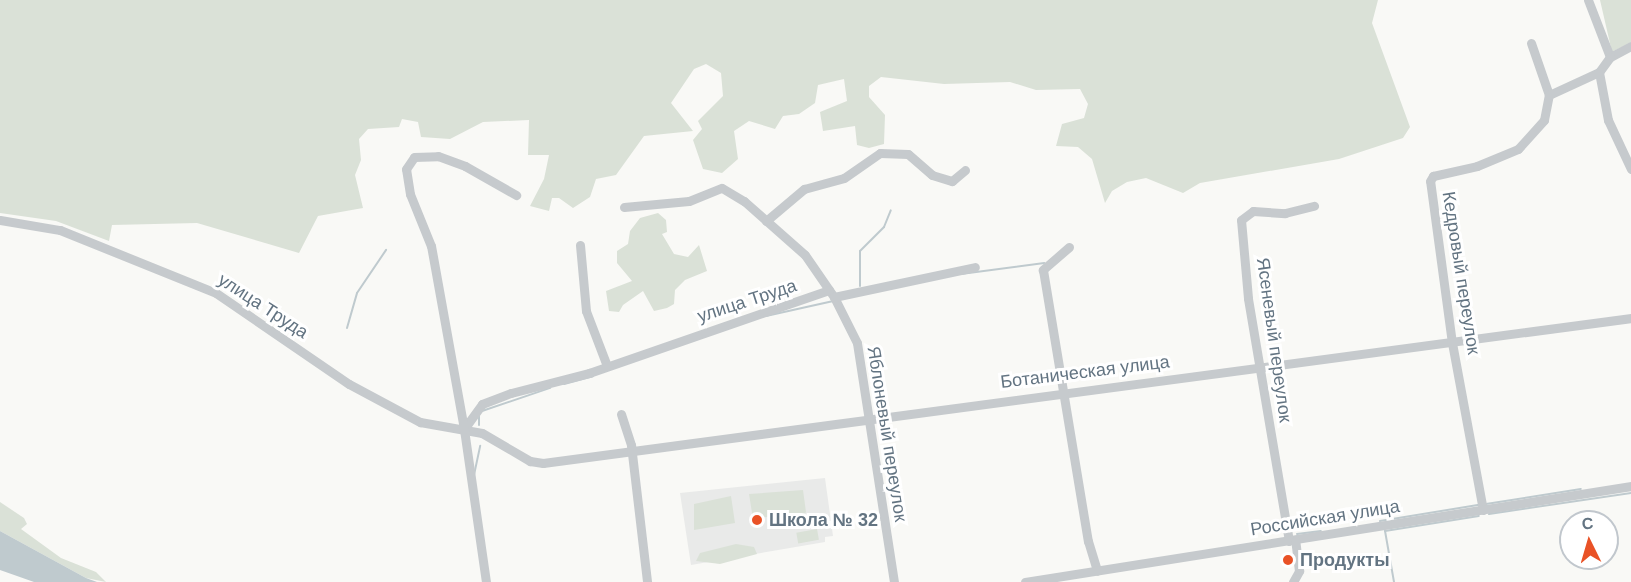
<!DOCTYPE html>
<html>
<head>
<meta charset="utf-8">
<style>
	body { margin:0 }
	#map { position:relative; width:1631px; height:582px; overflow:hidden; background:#f9f9f6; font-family:Arial,sans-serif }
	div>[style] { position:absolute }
	.built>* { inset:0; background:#e9eae9 }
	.green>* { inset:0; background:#dae1d7; transform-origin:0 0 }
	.water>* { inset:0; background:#bfcace }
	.stream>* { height:2px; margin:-1px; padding:0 1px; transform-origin:1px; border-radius:1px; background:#bfcace }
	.minor>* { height:9px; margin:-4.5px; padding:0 4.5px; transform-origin:4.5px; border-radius:4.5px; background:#c6cacd }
	.dots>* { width:16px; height:16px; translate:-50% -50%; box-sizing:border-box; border:3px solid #fff; border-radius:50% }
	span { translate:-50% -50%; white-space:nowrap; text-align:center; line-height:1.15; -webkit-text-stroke:6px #fff; paint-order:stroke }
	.street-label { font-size:18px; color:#637482 }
	.poi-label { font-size:18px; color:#637482; font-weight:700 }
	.left { translate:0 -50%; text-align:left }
	.north { position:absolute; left:1559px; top:510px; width:60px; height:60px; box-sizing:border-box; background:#fff; border:2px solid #c1c7cd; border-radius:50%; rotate:355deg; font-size:16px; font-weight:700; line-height:24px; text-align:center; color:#637482 }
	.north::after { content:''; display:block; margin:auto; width:21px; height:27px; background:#e95226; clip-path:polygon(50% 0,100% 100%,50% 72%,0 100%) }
</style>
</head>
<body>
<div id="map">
	<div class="built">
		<div style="clip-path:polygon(825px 478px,833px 536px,825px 537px,825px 542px,691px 565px,680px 493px)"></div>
	</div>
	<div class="green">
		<div style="clip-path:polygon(0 0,1378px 0,1372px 23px,1410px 127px,1403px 138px,1339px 159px,1200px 183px,1183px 193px,1146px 178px,1127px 182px,1112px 191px,1105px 203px,1092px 159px,1078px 147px,1056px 146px,1062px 124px,1084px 118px,1088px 104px,1080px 89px,1036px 90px,1010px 82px,944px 84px,881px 77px,869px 86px,869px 97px,885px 115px,884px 144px,869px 148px,857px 145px,855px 126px,823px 131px,820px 112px,847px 101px,844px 79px,818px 85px,815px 103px,799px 114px,783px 116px,775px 129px,749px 121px,734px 131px,738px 159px,722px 173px,703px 169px,693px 140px,702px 129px,698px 121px,723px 96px,721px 73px,706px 64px,694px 69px,671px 103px,693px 131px,644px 136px,616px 175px,596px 179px,590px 197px,573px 208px,559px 198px,552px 198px,549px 211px,530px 206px,544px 179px,549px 155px,528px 155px,529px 120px,483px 122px,450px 139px,421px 137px,418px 122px,402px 119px,399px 127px,368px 129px,359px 139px,361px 160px,355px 175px,363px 208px,318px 216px,299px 253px,197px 223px,112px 225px,109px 241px,56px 221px,0 213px)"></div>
		<div style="clip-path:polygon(1600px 0,1631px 0,1631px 42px,1612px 52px)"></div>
		<div style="clip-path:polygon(658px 213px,666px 220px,667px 232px,662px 234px,674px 254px,688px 257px,699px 245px,707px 271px,685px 280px,675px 290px,674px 304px,667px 308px,654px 311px,643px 291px,623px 305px,619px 312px,609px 311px,606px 291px,632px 281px,617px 263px,617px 251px,628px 244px,630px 231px,640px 218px)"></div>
		<div style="clip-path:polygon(803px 490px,806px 512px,794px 527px,789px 528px,787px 514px,753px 519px,749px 494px)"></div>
		<div style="clip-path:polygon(731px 496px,735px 523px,694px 530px,694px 504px)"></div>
		<div style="clip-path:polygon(0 502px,24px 518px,27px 524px,21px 529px,61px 558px,96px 572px,106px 582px,86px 578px,0 531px)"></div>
		<div style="left:817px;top:529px;width:11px;height:21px;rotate:80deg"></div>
		<div style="clip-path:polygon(736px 544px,754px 547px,757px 554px,720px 564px,696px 561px,700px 553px)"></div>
	</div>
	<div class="water">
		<div style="clip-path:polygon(0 531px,86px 578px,97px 582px,34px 582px,0 570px)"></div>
	</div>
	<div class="stream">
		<div style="left:961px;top:274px;width:84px;rotate:-7.5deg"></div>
		<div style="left:860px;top:286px;width:35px;rotate:-90deg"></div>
		<div style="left:860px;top:251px;width:34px;rotate:-45deg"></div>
		<div style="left:884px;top:227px;width:18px;rotate:-68deg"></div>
		<div style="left:766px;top:316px;width:69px;rotate:-12.6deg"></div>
		<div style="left:347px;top:328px;width:36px;rotate:-74deg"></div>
		<div style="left:357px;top:293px;width:52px;rotate:-56deg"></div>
		<div style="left:564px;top:384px;width:30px;rotate:-15deg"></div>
		<div style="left:482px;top:411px;width:72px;rotate:-18.7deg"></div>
		<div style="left:479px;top:425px;width:9px;rotate:-90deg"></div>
		<div style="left:474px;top:475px;width:30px;rotate:-78deg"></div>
		<div style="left:1486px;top:504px;width:96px;rotate:-9deg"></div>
		<div style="left:1489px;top:514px;width:144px;rotate:-8.4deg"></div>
		<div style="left:1380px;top:521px;width:99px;rotate:-9.3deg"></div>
		<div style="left:1297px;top:534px;width:24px;rotate:-7deg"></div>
		<div style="left:1394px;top:582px;width:52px;rotate:-100deg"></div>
		<div style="left:1385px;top:531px;width:95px;rotate:-9.1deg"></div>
	</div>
	<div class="minor">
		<div style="left:1588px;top:0;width:61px;rotate:68.9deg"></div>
		<div style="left:1531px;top:43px;width:55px;rotate:70.9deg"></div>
		<div style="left:1631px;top:46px;width:24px;rotate:152deg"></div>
		<div style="left:1610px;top:57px;width:19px;rotate:126deg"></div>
		<div style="left:1599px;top:72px;width:49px;rotate:79.4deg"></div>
		<div style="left:1608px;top:120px;width:54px;rotate:64.9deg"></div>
		<div style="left:624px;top:207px;width:65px;rotate:-5.3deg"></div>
		<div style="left:689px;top:201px;width:35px;rotate:-22deg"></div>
		<div style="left:722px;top:188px;width:26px;rotate:31deg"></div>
		<div style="left:744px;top:201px;width:81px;rotate:41.5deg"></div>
		<div style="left:805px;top:255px;width:51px;rotate:55.4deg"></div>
		<div style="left:834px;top:297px;width:51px;rotate:63.4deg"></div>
		<div style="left:857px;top:343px;width:242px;rotate:81.2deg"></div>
		<div style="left:0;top:220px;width:61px;rotate:9.5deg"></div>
		<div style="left:60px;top:230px;width:168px;rotate:22deg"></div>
		<div style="left:216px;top:293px;width:161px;rotate:34.4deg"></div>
		<div style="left:349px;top:384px;width:81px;rotate:28.2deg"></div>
		<div style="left:420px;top:422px;width:63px;rotate:10.1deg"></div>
		<div style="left:482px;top:433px;width:56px;rotate:30.3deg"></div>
		<div style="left:530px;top:461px;width:13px;rotate:9deg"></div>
		<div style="left:543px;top:463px;width:1098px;rotate:-7.59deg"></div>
		<div style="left:766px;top:221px;width:50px;rotate:-40.1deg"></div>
		<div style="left:804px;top:189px;width:41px;rotate:-15.4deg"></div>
		<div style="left:844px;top:178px;width:44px;rotate:-34.8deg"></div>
		<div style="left:880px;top:153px;width:28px;rotate:2deg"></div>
		<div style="left:908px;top:154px;width:32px;rotate:41deg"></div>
		<div style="left:932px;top:175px;width:21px;rotate:17deg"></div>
		<div style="left:952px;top:181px;width:17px;rotate:-40deg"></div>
		<div style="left:580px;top:245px;width:66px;rotate:84.8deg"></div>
		<div style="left:586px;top:311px;width:59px;rotate:69.1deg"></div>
		<div style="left:1069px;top:247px;width:35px;rotate:139deg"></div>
		<div style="left:1043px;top:270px;width:275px;rotate:80.6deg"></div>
		<div style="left:1088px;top:541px;width:31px;rotate:73deg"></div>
		<div style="left:834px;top:297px;width:144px;rotate:-12deg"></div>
		<div style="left:621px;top:414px;width:33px;rotate:72deg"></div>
		<div style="left:631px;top:445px;width:138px;rotate:83.3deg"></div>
		<div style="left:464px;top:429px;width:31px;rotate:-54deg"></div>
		<div style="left:482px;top:404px;width:31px;rotate:-21deg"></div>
		<div style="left:511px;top:393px;width:81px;rotate:-14.4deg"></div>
		<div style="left:589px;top:373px;width:254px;rotate:-19.1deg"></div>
		<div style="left:1483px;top:510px;width:170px;rotate:-100.5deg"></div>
		<div style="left:1452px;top:343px;width:163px;rotate:-97.7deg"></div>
		<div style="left:1430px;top:181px;width:6px;rotate:-59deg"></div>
		<div style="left:1433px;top:176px;width:45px;rotate:-12.8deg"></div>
		<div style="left:1477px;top:166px;width:44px;rotate:-22.5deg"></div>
		<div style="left:1518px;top:149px;width:39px;rotate:-48deg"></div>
		<div style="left:1544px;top:120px;width:25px;rotate:-79deg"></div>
		<div style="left:1549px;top:95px;width:55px;rotate:-24.7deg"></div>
		<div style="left:1289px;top:541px;width:246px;rotate:-99.6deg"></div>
		<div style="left:1248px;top:298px;width:78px;rotate:-95.1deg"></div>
		<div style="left:1241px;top:220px;width:15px;rotate:-37deg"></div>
		<div style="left:1253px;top:211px;width:32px;rotate:4deg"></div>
		<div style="left:1285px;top:213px;width:30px;rotate:-14deg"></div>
		<div style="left:486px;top:582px;width:155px;rotate:-98.2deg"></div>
		<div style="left:464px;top:429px;width:186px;rotate:-100.2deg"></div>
		<div style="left:431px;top:246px;width:56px;rotate:-112deg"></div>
		<div style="left:410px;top:194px;width:25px;rotate:-99deg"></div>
		<div style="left:406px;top:169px;width:14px;rotate:-56deg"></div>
		<div style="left:414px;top:157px;width:24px;rotate:-2deg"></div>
		<div style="left:438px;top:156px;width:29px;rotate:20deg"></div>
		<div style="left:465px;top:166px;width:59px;rotate:29.6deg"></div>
		<div style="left:1025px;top:582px;width:614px;rotate:-9deg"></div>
		<div style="left:1293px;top:582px;width:13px;rotate:-61deg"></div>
		<div style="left:1299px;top:571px;width:31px;rotate:-97deg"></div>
	</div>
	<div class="dots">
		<div style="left:757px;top:520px;background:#e95226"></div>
		<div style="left:1288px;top:560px;background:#e95226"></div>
	</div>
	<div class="street-label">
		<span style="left:1461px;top:273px;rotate:81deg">Кедровый переулок</span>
		<span style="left:747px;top:301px;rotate:-18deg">улица Труда</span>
		<span style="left:263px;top:306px;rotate:33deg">улица Труда</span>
		<span style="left:1274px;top:340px;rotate:82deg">Ясеневый переулок</span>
		<span style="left:1085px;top:372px;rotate:-7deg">Ботаническая улица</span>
		<span style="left:887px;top:434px;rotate:81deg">Яблоневый переулок</span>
		<span style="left:1325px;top:518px;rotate:-9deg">Российская улица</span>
	</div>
	<div class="poi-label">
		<span class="left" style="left:769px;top:520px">Школа № 32</span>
		<span class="left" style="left:1300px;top:560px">Продукты</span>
	</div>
	<div class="north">С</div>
</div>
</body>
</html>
